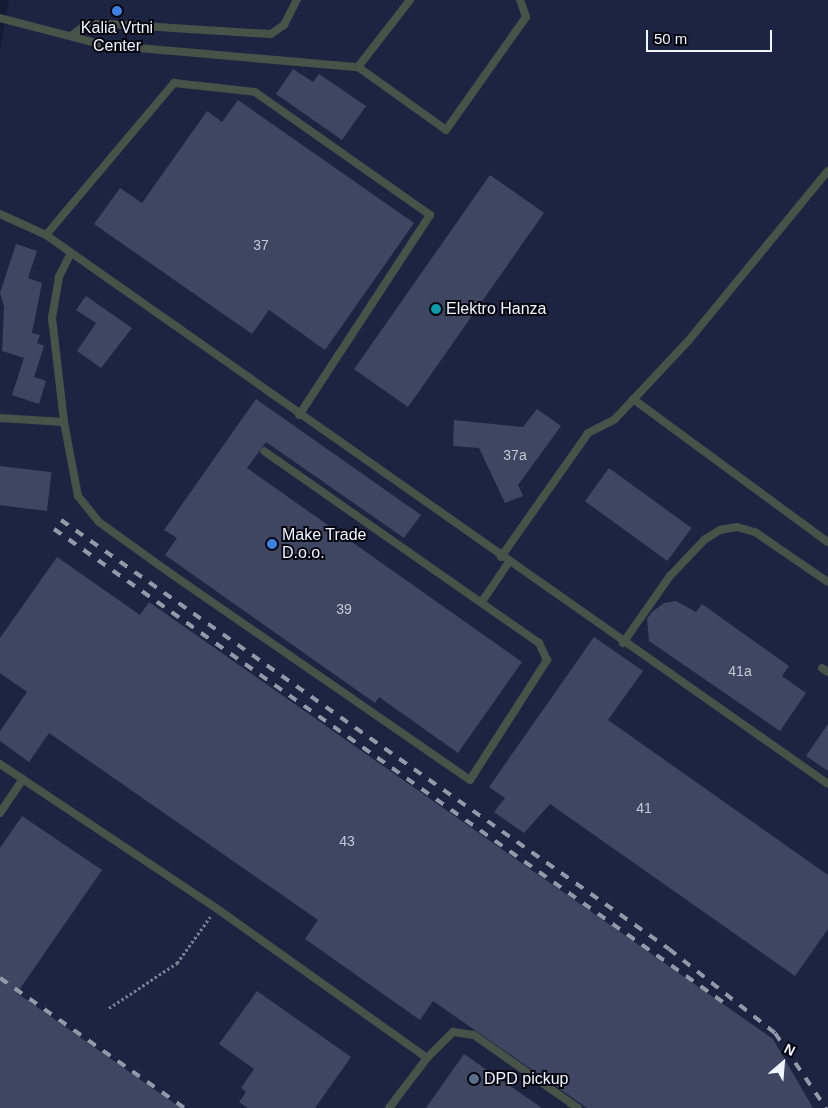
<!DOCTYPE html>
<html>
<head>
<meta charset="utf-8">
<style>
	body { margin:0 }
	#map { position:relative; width:828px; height:1108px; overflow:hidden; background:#151b33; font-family:Arial,sans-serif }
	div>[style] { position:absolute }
	.built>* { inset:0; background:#1d2442 }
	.building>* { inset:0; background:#3e4661; transform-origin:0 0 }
	.path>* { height:3px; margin-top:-1.5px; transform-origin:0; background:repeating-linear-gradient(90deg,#7b8091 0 2.5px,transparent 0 5px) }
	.service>* { height:8px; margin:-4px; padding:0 4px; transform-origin:4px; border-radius:4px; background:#475248 }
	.rail>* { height:4px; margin-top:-2px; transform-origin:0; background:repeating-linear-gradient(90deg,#9499a9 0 9px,transparent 0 18px) }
	.dots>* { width:14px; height:14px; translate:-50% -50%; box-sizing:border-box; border:2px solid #050610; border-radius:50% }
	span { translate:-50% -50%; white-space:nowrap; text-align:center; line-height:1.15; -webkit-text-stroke:4px #050610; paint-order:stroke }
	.number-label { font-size:14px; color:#c4c8d7 }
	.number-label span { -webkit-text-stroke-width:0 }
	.poi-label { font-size:16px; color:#f0f4fe }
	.left { translate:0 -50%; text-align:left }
	.north { position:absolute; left:758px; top:1038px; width:50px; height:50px; -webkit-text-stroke:4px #050610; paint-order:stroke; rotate:27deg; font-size:14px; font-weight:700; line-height:20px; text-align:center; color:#f0f4fe }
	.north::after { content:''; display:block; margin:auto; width:18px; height:22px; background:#f0f4fe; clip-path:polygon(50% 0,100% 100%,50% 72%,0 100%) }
	.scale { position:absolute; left:646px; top:30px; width:126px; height:22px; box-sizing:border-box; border:2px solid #f0f4fe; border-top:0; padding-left:6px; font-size:15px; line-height:18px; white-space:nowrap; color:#f0f4fe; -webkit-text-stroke:4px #050610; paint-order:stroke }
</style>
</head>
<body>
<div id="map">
	<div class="built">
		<div style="clip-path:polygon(9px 0,828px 0,828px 1108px,0 1108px,0 51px)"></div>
	</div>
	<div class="building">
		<div style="clip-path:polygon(293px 69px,313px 82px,319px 74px,366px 106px,342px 140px,276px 94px)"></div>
		<div style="clip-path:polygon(238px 100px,414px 223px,325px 350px,269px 310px,252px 334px,94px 224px,120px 188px,142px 203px,207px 111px,222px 122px)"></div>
		<div style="left:490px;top:175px;width:66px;height:237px;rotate:35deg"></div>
		<div style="clip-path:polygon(16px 244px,37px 251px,28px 278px,42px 283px,32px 333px,40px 335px,37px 343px,44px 346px,34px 377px,46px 381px,39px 404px,12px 395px,24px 358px,2px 351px,4px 306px,0 293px)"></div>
		<div style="clip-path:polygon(86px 296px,132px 328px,101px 368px,77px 351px,96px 323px,76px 310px)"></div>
		<div style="clip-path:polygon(256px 399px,421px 515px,404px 538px,266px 442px,247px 468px,522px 662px,458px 753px,379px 697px,375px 703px,165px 555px,177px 538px,164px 530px)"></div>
		<div style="clip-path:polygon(537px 409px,561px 426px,518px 485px,523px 496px,505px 503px,479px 448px,453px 446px,454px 420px,523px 427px)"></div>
		<div style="left:0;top:466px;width:52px;height:39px;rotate:7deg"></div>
		<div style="left:609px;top:468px;width:102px;height:41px;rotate:36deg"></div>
		<div style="clip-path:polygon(57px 557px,140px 615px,149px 602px,773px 1039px,813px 1108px,587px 1108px,433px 1001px,420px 1020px,305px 939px,318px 920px,49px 733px,29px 762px,0 741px,0 731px,27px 692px,0 673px,0 638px)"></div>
		<div style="clip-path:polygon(676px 601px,696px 612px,702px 604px,789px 666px,782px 676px,806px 693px,780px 731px,649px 641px,647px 619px,652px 612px,664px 603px)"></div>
		<div style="clip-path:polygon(594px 637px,643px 671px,608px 720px,828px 875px,828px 929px,795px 976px,550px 804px,524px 833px,494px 812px,505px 798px,489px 787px)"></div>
		<div style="clip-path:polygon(828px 724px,828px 771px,806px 756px)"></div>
		<div style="clip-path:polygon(22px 816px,102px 870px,17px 993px,181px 1108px,0 1108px,0 848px)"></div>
		<div style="clip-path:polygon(257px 991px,351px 1057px,315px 1108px,248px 1108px,239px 1102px,246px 1092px,241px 1088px,254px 1069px,219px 1044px)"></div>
		<div style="clip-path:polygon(464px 1054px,542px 1108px,426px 1108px)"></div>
	</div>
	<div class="path">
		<div style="left:109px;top:1008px;width:82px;rotate:-33.5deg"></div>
		<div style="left:177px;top:963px;width:57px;rotate:-54.3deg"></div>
	</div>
	<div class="service">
		<div style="left:0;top:18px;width:107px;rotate:14.6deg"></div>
		<div style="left:104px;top:45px;width:255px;rotate:5deg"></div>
		<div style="left:358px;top:67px;width:108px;rotate:35.6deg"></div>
		<div style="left:446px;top:130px;width:138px;rotate:-54.7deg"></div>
		<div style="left:526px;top:17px;width:18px;rotate:-109deg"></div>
		<div style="left:71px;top:36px;width:20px;rotate:-37deg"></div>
		<div style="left:87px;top:24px;width:23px"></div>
		<div style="left:110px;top:24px;width:161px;rotate:3.6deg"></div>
		<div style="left:271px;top:34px;width:16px;rotate:-35deg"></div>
		<div style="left:284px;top:25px;width:28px;rotate:-63deg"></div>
		<div style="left:358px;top:67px;width:85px;rotate:-52.2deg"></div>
		<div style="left:0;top:214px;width:51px;rotate:24.5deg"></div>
		<div style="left:46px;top:235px;width:955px;rotate:35.07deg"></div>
		<div style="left:46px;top:235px;width:199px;rotate:-49.9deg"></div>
		<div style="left:174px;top:83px;width:81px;rotate:6.3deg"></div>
		<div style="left:255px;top:92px;width:214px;rotate:35.1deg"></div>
		<div style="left:430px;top:215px;width:239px;rotate:123.2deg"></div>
		<div style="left:71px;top:253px;width:27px;rotate:117deg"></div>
		<div style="left:59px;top:277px;width:42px;rotate:99.7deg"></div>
		<div style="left:52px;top:318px;width:105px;rotate:83.4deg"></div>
		<div style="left:64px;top:422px;width:75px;rotate:79.3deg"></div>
		<div style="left:78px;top:496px;width:33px;rotate:51deg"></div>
		<div style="left:99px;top:522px;width:87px;rotate:35.7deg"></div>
		<div style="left:170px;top:573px;width:364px;rotate:34.6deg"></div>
		<div style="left:470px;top:780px;width:143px;rotate:-57.3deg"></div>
		<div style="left:547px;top:660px;width:19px;rotate:-115deg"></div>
		<div style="left:539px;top:643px;width:335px;rotate:-145.1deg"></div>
		<div style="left:633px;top:399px;width:242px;rotate:36.3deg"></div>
		<div style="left:0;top:418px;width:64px;rotate:3.6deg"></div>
		<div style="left:501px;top:557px;width:151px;rotate:-54.9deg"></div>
		<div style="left:588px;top:433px;width:30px;rotate:-27deg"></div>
		<div style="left:615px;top:419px;width:108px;rotate:-46.9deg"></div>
		<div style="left:689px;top:340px;width:219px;rotate:-50.6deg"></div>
		<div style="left:481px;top:603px;width:50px;rotate:-55.7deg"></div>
		<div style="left:623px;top:643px;width:82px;rotate:-55deg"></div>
		<div style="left:670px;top:576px;width:50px;rotate:-46.6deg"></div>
		<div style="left:704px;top:540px;width:19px;rotate:-32deg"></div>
		<div style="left:720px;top:530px;width:17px;rotate:-10deg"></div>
		<div style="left:737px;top:527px;width:19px;rotate:16deg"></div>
		<div style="left:755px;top:532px;width:88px;rotate:34.4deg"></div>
		<div style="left:822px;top:668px;width:7px;rotate:34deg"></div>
		<div style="left:0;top:764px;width:260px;rotate:33.7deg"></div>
		<div style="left:216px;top:908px;width:259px;rotate:35.4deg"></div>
		<div style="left:427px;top:1058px;width:37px;rotate:-45deg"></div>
		<div style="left:453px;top:1032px;width:21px;rotate:8deg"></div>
		<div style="left:474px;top:1035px;width:127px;rotate:35.1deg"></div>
		<div style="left:0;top:813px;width:41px;rotate:-55.9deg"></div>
		<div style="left:389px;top:1108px;width:63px;rotate:-52.8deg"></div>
	</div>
	<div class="rail">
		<div style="left:61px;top:520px;width:744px;rotate:35.21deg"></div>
		<div style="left:669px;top:949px;width:135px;rotate:38.4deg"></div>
		<div style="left:775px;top:1033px;width:91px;rotate:55.8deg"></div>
		<div style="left:54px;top:529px;width:819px;rotate:35.26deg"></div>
		<div style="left:0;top:978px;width:225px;rotate:35.2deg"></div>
	</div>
	<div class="dots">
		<div style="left:117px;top:11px;background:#3f7fe0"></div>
		<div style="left:436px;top:309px;background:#0f9aa8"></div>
		<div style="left:272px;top:544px;background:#3f7fe0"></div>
		<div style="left:474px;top:1079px;background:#5c6f8a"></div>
	</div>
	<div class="number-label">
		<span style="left:261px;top:245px">37</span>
		<span style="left:515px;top:455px">37a</span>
		<span style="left:344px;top:609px">39</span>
		<span style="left:740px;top:671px">41a</span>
		<span style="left:644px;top:808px">41</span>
		<span style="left:347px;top:841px">43</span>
	</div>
	<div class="poi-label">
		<span style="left:117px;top:37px">Kalia Vrtni<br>Center</span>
		<span class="left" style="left:446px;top:309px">Elektro Hanza</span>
		<span class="left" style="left:282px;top:544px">Make Trade<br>D.o.o.</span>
		<span class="left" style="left:484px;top:1079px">DPD pickup</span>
	</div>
	<div class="north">N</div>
	<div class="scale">50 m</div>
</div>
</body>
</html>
